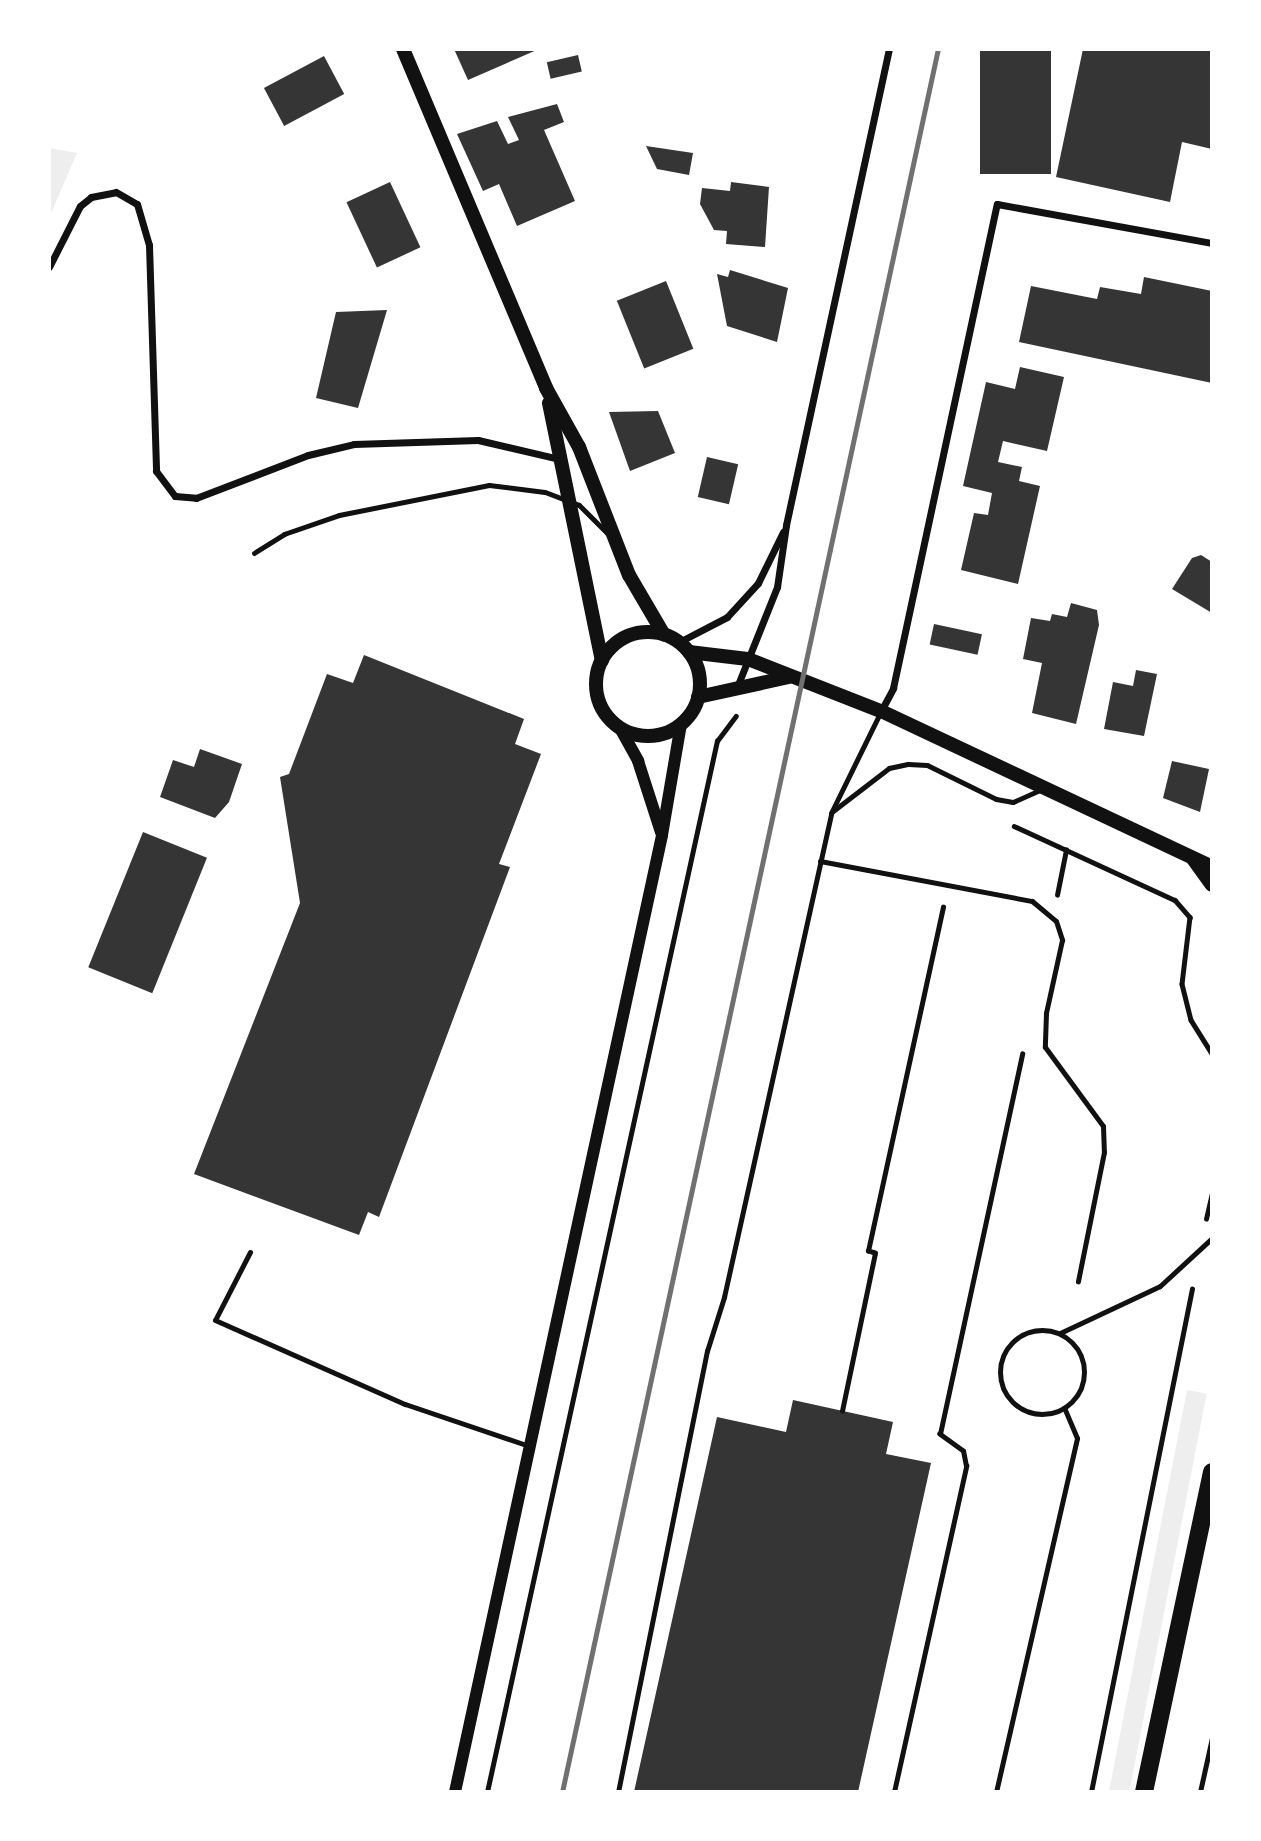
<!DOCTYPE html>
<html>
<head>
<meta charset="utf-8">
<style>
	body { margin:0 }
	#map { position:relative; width:1261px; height:1841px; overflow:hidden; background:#fff; font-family:Helvetica,sans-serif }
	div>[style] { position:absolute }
	.green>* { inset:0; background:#eee; transform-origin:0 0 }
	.building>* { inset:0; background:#353535; transform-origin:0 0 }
	.path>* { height:4.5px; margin:-2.25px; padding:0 2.25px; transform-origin:2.25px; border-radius:2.25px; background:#111 }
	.service>* { height:5px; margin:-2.5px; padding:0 2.5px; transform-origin:2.5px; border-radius:2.5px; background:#111 }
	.service>.ring { margin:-2.5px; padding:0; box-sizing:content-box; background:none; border:5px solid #111; border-radius:50% }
	.minor>* { height:7px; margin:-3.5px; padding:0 3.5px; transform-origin:3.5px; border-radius:3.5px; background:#111 }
	.tertiary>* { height:12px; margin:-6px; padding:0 6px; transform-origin:6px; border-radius:6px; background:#111 }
	.secondary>* { height:14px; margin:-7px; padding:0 7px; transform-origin:7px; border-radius:7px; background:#111 }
	.secondary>.ring { margin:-7px; padding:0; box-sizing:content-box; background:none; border:14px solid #111; border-radius:50% }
	.primary>* { height:18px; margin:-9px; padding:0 9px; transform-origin:9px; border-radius:9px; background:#111 }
	.rail>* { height:5px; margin:-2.5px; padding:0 2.5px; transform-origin:2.5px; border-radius:2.5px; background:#707070 }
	span { translate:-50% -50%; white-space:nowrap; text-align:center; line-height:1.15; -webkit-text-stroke:7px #fff; paint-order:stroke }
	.frame { position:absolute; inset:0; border:51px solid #fff; pointer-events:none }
</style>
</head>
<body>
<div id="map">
	<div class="green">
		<div style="clip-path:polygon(49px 148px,77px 153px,49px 218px)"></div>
		<div style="left:1187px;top:1390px;width:20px;height:411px;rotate:11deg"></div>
	</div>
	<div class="building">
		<div style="clip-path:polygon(454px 49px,539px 49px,468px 80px)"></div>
		<div style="left:980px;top:49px;width:71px;height:125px"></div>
		<div style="clip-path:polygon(1083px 49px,1212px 49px,1212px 149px,1182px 142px,1170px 202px,1056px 177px)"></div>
		<div style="left:578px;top:55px;width:17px;height:32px;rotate:77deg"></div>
		<div style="left:324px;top:56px;width:43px;height:68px;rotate:62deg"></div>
		<div style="clip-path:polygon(557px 104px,564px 122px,544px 130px,575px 201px,517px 226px,499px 184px,483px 191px,457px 134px,497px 121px,508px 144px,519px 140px,508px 117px)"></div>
		<div style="clip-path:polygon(646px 146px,693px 153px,689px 175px,657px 169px)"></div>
		<div style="left:390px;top:182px;width:72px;height:48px;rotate:65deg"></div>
		<div style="clip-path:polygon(731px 182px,769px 187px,765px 247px,726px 244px,727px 231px,714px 230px,700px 204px,702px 188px,730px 191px)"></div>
		<div style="clip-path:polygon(730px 270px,788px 288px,777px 342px,727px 326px,717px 274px,728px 277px)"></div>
		<div style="clip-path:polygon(1144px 277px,1212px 291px,1212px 383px,1019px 342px,1031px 286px,1097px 299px,1100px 287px,1141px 294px)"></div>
		<div style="left:666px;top:281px;width:73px;height:53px;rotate:68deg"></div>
		<div style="clip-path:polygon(387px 310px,358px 408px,316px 398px,336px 312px)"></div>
		<div style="clip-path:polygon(1020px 367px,1064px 377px,1047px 451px,1003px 441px,998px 462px,1022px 467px,1019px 481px,1040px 486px,1018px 584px,961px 570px,974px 513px,988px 515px,992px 493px,963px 486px,986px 382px,1015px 389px)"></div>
		<div style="clip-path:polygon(658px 411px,675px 453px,630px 471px,609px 412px)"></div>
		<div style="left:707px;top:457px;width:32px;height:41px;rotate:13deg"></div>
		<div style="clip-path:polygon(1201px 555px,1212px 562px,1212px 613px,1172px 589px,1192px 558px)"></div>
		<div style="clip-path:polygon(1071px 603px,1097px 610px,1099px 625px,1076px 724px,1032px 713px,1042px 663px,1023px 659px,1031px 618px,1050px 621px,1052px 614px,1067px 617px)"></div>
		<div style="left:934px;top:624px;width:49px;height:21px;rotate:12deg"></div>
		<div style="clip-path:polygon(364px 655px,524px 719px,515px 744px,541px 754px,499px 864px,510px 867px,379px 1217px,368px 1212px,359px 1235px,194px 1174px,300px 903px,280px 777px,289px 774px,327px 674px,353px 683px)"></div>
		<div style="clip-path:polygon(1136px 670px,1157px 674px,1144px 736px,1104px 729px,1113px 682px,1133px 686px)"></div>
		<div style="clip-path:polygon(200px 749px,242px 764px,229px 802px,215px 818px,160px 797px,173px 760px,194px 767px)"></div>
		<div style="clip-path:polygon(1172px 761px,1209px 769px,1200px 812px,1163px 798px)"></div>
		<div style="left:143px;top:832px;width:69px;height:146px;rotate:22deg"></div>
		<div style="clip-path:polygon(793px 1400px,893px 1422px,886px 1454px,931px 1463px,858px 1792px,634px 1792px,717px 1417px,786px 1432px)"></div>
	</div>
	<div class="path">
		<div style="left:1014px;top:826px;width:177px;rotate:24.7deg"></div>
		<div style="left:1175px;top:900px;width:23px;rotate:49deg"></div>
		<div style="left:1190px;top:917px;width:67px;rotate:96.8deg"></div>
		<div style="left:1182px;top:984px;width:37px;rotate:76deg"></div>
		<div style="left:1191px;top:1020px;width:39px;rotate:58deg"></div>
		<div style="left:1057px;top:895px;width:46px;rotate:-78.7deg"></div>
		<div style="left:1206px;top:1219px;width:28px;rotate:-77deg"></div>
		<div style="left:842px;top:1411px;width:161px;rotate:-78.2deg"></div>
		<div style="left:875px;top:1253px;width:7px;rotate:-164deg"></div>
		<div style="left:868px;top:1251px;width:352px;rotate:-77.7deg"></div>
		<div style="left:487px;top:1792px;width:1076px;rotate:-77.66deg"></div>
		<div style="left:717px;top:741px;width:31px;rotate:-53deg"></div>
		<div style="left:894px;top:1792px;width:334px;rotate:-77.5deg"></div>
		<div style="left:966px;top:1466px;width:15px;rotate:-101deg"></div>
		<div style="left:963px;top:1451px;width:29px;rotate:-144deg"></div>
		<div style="left:940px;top:1434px;width:389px;rotate:-77.8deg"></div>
		<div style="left:1091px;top:1792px;width:513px;rotate:-78.65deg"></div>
		<div style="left:1200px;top:1792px;width:55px;rotate:-77.5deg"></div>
	</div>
	<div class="service">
		<div style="left:254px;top:553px;width:36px;rotate:-32deg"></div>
		<div style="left:284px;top:534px;width:58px;rotate:-19.1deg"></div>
		<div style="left:339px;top:515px;width:153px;rotate:-11.3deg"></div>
		<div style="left:489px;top:485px;width:56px;rotate:7.1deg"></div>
		<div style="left:545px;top:492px;width:36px;rotate:21deg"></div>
		<div style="left:579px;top:505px;width:40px;rotate:45deg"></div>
		<div style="left:833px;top:811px;width:71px;rotate:-37.5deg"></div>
		<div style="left:889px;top:768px;width:19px;rotate:-12deg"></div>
		<div style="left:908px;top:764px;width:19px;rotate:3deg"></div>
		<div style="left:927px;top:765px;width:77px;rotate:26.2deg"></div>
		<div style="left:996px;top:799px;width:17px;rotate:10deg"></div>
		<div style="left:1013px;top:802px;width:30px;rotate:-24deg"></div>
		<div style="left:820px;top:861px;width:216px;rotate:10.7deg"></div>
		<div style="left:1032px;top:901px;width:31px;rotate:40deg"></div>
		<div style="left:1056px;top:921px;width:20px;rotate:72deg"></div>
		<div style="left:1062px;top:940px;width:75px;rotate:102.4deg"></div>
		<div style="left:1046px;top:1013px;width:34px;rotate:92deg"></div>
		<div style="left:1045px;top:1047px;width:98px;rotate:53.7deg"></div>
		<div style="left:1103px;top:1126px;width:26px;rotate:88deg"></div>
		<div style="left:1104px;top:1152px;width:132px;rotate:101.4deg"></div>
		<div style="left:250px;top:1252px;width:76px;rotate:117.2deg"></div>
		<div style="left:215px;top:1320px;width:208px;rotate:23.9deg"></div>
		<div style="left:405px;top:1404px;width:131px;rotate:18.7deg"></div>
		<div class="ring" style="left:1000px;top:1330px;width:79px;height:79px"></div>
		<div style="left:1060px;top:1333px;width:110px;rotate:-25.2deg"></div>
		<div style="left:1160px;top:1286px;width:71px;rotate:-42.7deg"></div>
		<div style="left:618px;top:1792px;width:450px;rotate:-78.6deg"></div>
		<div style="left:707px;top:1351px;width:57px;rotate:-72.5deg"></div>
		<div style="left:724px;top:1297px;width:496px;rotate:-77.5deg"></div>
		<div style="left:831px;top:813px;width:111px;rotate:-63.9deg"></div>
		<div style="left:996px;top:1792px;width:363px;rotate:-77.1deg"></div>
		<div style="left:1077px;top:1438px;width:33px;rotate:-113deg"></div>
	</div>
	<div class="minor">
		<div style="left:49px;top:267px;width:68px;rotate:-63.1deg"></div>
		<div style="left:80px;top:206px;width:14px;rotate:-39deg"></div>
		<div style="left:91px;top:197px;width:25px;rotate:-11deg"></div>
		<div style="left:116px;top:192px;width:24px;rotate:30deg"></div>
		<div style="left:137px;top:204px;width:43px;rotate:73.7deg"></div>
		<div style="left:149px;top:245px;width:226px;rotate:88.2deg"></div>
		<div style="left:156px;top:471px;width:31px;rotate:53deg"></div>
		<div style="left:175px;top:496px;width:21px;rotate:5deg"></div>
		<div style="left:196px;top:498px;width:120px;rotate:-21deg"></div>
		<div style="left:308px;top:455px;width:47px;rotate:-13.4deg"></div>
		<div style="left:354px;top:444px;width:124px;rotate:-1.8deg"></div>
		<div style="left:478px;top:440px;width:83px;rotate:13.2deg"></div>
		<div style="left:679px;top:642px;width:54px;rotate:-27.5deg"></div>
		<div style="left:727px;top:617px;width:46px;rotate:-47.6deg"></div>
		<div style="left:758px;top:583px;width:57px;rotate:-63.9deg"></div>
		<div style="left:737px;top:687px;width:108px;rotate:-68.2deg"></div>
		<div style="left:777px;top:587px;width:63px;rotate:-81.7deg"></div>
		<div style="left:786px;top:525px;width:487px;rotate:-77.8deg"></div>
		<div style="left:881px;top:711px;width:26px;rotate:-62deg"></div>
		<div style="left:893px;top:688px;width:495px;rotate:-77.9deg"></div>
		<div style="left:997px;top:204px;width:219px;rotate:10.3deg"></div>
	</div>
	<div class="tertiary">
		<div style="left:620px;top:728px;width:38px;rotate:61deg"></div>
		<div style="left:638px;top:761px;width:75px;rotate:72.1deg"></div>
		<div style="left:455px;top:1792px;width:979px;rotate:-77.79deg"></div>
		<div style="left:662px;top:835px;width:113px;rotate:-80.3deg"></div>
	</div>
	<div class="secondary">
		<div style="left:403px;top:49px;width:368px;rotate:67.1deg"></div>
		<div style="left:546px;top:388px;width:68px;rotate:60.8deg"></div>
		<div style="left:579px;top:447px;width:137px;rotate:68.7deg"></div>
		<div style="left:629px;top:575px;width:69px;rotate:59.7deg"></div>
		<div style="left:549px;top:403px;width:263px;rotate:78.4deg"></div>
		<div class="ring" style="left:596px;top:632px;width:90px;height:90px"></div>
		<div style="left:689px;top:652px;width:59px;rotate:6.8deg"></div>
		<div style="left:748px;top:659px;width:143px;rotate:21.4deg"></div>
		<div style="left:881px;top:711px;width:366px;rotate:25.2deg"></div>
		<div style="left:698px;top:697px;width:93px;rotate:-12.4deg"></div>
		<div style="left:1193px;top:859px;width:32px;rotate:54deg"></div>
	</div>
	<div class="primary">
		<div style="left:1144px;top:1792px;width:327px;rotate:-78deg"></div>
	</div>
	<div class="rail">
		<div style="left:562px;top:1792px;width:1783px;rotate:-77.83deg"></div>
	</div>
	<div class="frame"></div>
</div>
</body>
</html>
